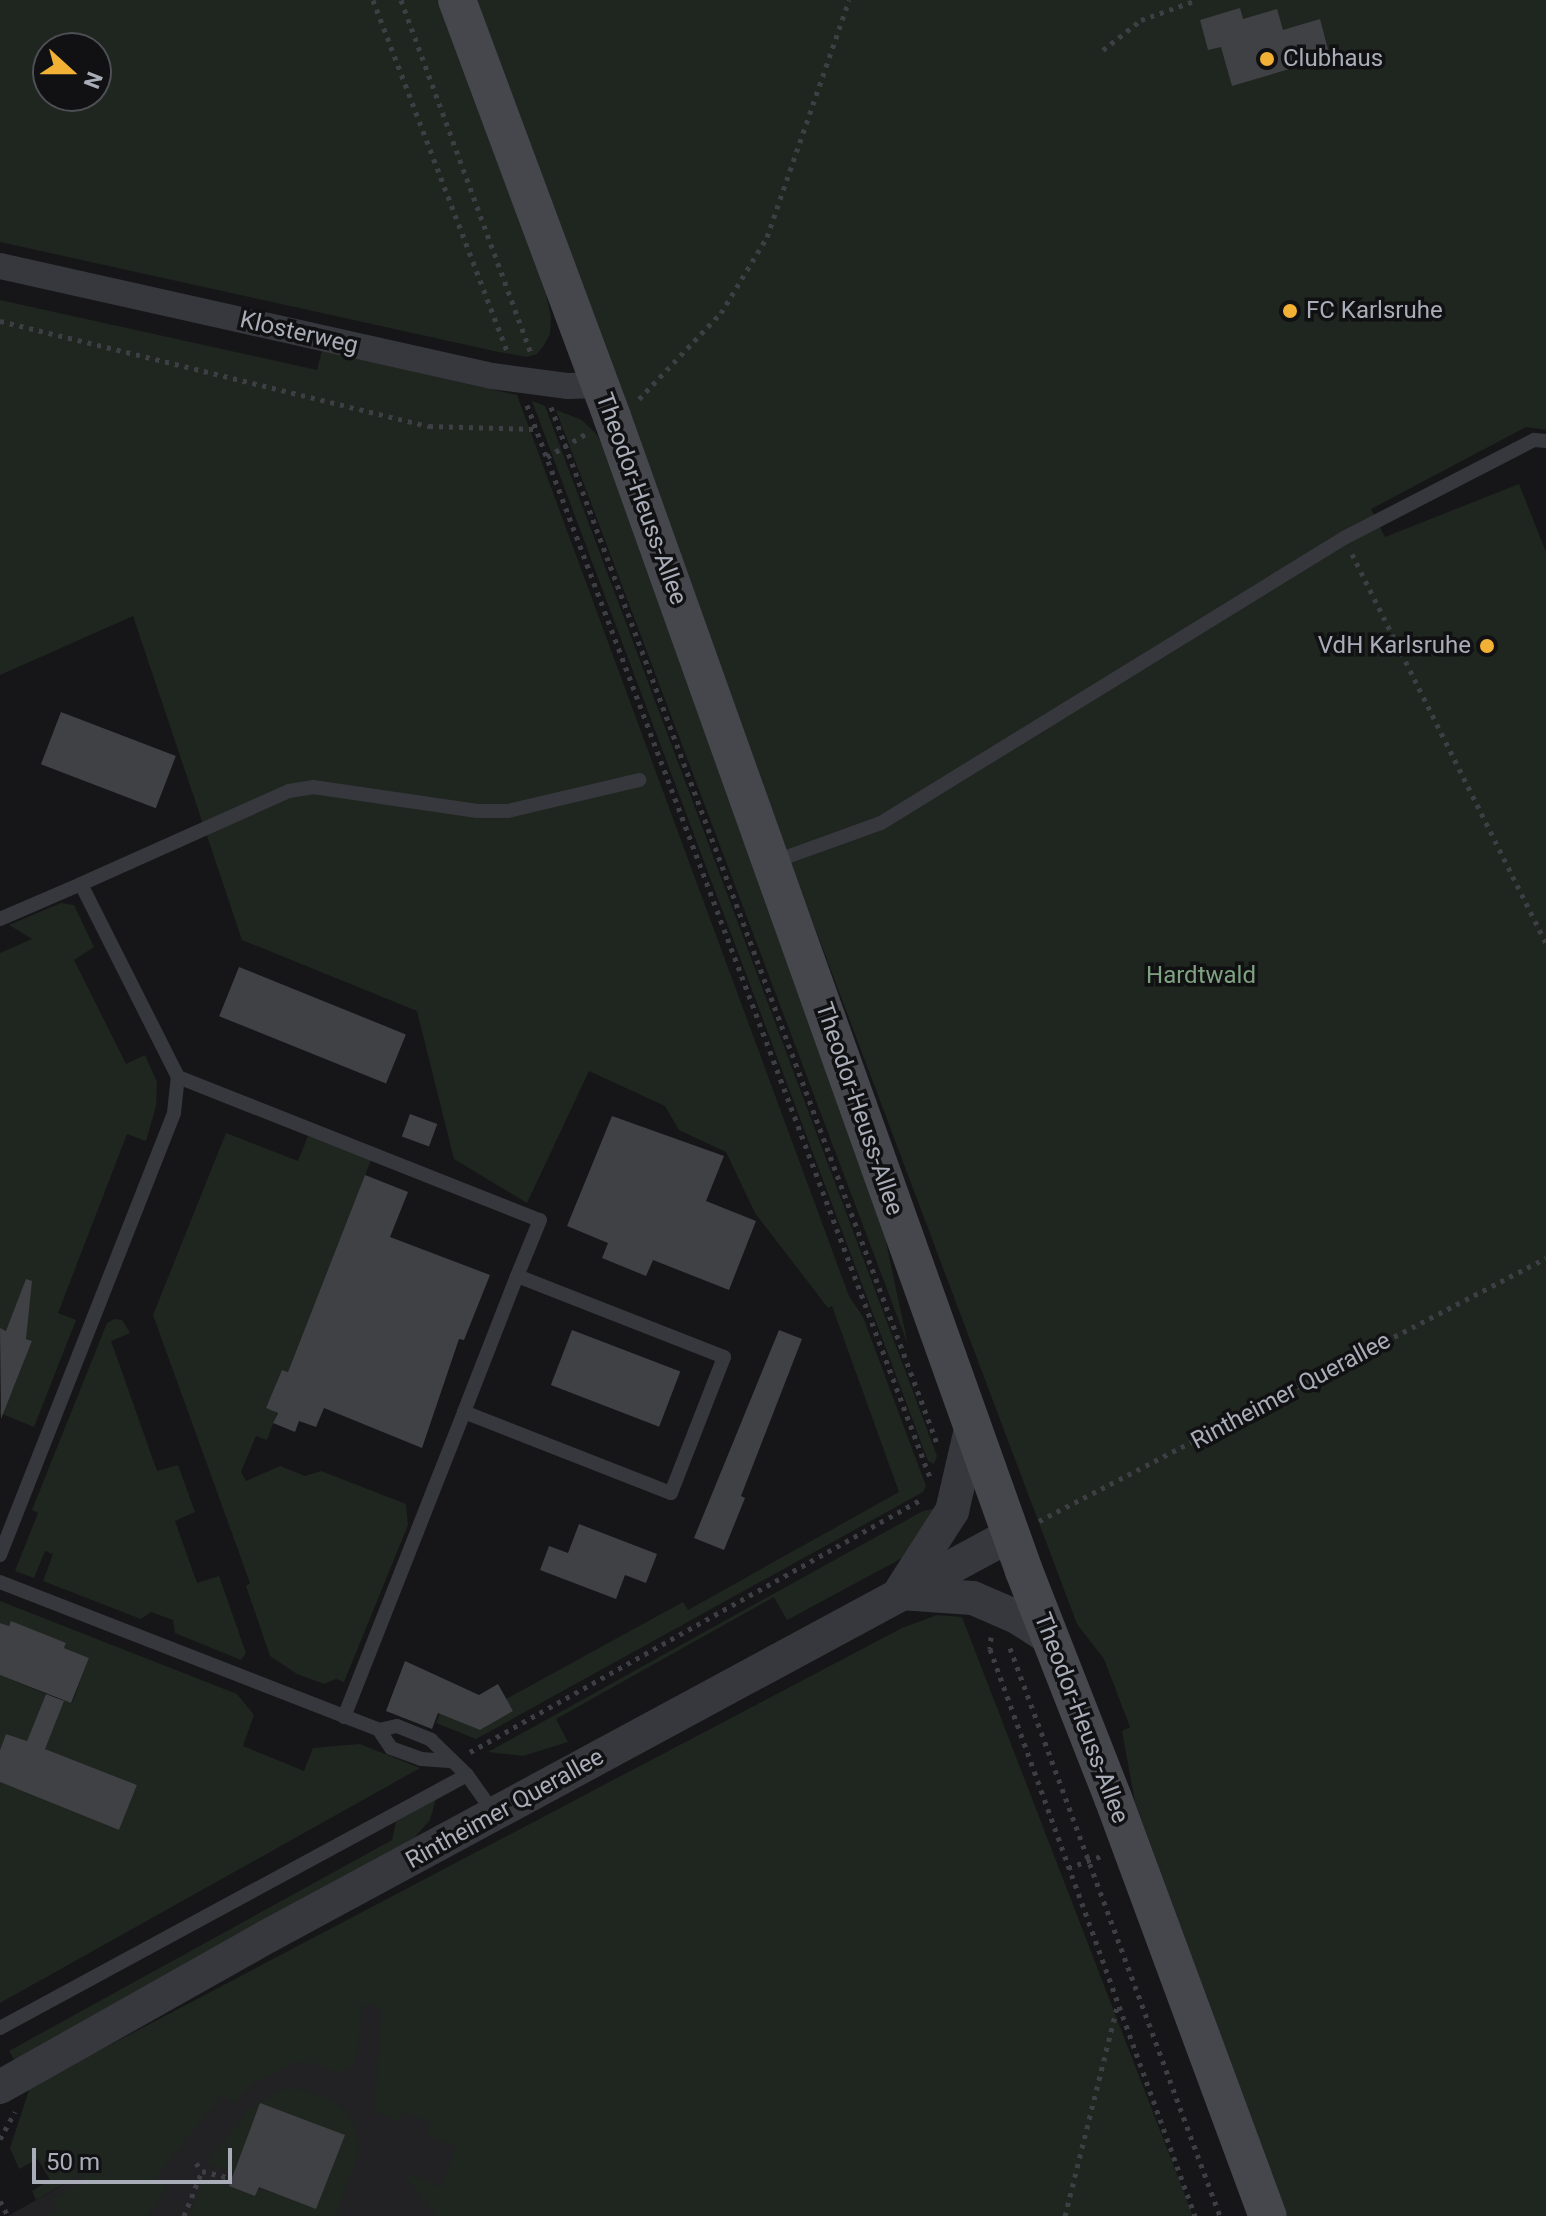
<!DOCTYPE html>
<html>
<head>
<meta charset="utf-8">
<style>
	body { margin:0 }
	#map { position:relative; width:1546px; height:2216px; overflow:hidden; background:#161618; font-family:Roboto,sans-serif }
	div>[style] { position:absolute }
	.built>* { inset:0; background:#222225 }
	.green>* { inset:0; background:#1e261f }
	.building>* { inset:0; background:#404145; transform-origin:0 0 }
	.path>* { height:5px; margin-top:-2.5px; transform-origin:0; background:repeating-linear-gradient(90deg,#3d3f44 0 4px,transparent 0 10px) }
	.service>* { height:14px; margin:-7px; padding:0 7px; transform-origin:7px; border-radius:7px; background:#37383d }
	.minor>* { height:26px; margin:-13px; padding:0 13px; transform-origin:13px; border-radius:13px; background:#37383d }
	.tertiary>* { height:34px; margin:-17px; padding:0 17px; transform-origin:17px; border-radius:17px; background:#37383d }
	.secondary>* { height:38px; margin:-19px; padding:0 19px; transform-origin:19px; border-radius:19px; background:#45474d }
	.dots>* { width:22px; height:22px; translate:-50% -50%; box-sizing:border-box; border:4px solid #111113; border-radius:50% }
	span { translate:-50% -50%; white-space:nowrap; text-align:center; line-height:1.15; -webkit-text-stroke:7px #111113; paint-order:stroke }
	.poi-label { font-size:24px; color:#a8adb8 }
	.left { translate:0 -50%; text-align:left }
	.right { translate:-100% -50%; text-align:right }
	.street-label { font-size:24px; color:#a8adb8 }
	.park-label { font-size:24px; color:#7fa381 }
	.north { position:absolute; left:32px; top:32px; width:80px; height:80px; box-sizing:border-box; background:#111113; border:2px solid #4d4f55; border-radius:50%; rotate:111deg; font-size:22px; font-weight:700; line-height:32px; text-align:center; color:#a8adb8 }
	.north::after { content:''; display:block; margin:auto; width:28px; height:36px; background:#f2b134; clip-path:polygon(50% 0,100% 100%,50% 72%,0 100%) }
	.scale { position:absolute; left:32px; top:2148px; width:200px; height:36px; box-sizing:border-box; border:4px solid #a8adb8; border-top:0; padding-left:10px; font-size:24px; line-height:28px; white-space:nowrap; color:#a8adb8; -webkit-text-stroke:6px #111113; paint-order:stroke }
</style>
</head>
<body>
<div id="map">
	<div class="built">
		<div style="clip-path:polygon(380px 1971px,514px 2216px,8px 2216px,63px 2185px,46px 2153px)"></div>
	</div>
	<div class="green">
		<div style="clip-path:polygon(evenodd,0 0,438px 0,545px 289px,551px 317px,550px 334px,544px 345px,537px 354px,527px 357px,494px 351px,0 242px,0 0,48px 48px,96px 48px,96px 96px,48px 96px,48px 48px)"></div>
		<div style="clip-path:polygon(471px 0,1546px 0,1546px 430px,1526px 427px,1371px 509px,1385px 537px,1519px 484px,1546px 552px,1546px 2216px,1287px 2216px,1135px 1802px,1122px 1731px,1130px 1727px,1104px 1659px,1077px 1624px,637px 455px)"></div>
		<div style="clip-path:polygon(0 300px,317px 370px,322px 351px,517px 395px,849px 1296px,863px 1317px,926px 1486px,923px 1492px,476px 1739px,436px 1723px,440px 1713px,480px 1730px,513px 1711px,506px 1699px,683px 1602px,688px 1610px,899px 1492px,832px 1306px,828px 1308px,755px 1213px,726px 1152px,679px 1130px,665px 1106px,589px 1071px,527px 1203px,454px 1159px,417px 1011px,242px 940px,133px 616px,0 675px)"></div>
		<div style="clip-path:polygon(532px 401px,545px 406px,937px 1456px,934px 1464px,928px 1461px)"></div>
		<div style="clip-path:polygon(556px 410px,582px 420px,597px 435px,605px 450px,879px 1209px,908px 1345px)"></div>
		<div style="clip-path:polygon(61px 903px,74px 905px,94px 947px,74px 960px,126px 1064px,145px 1055px,157px 1082px,156px 1106px,146px 1141px,127px 1134px,58px 1313px,76px 1320px,34px 1427px,0 1413px,4px 1389px,12px 1392px,32px 1341px,25px 1338px,28px 1312px,18px 1307px,6px 1331px,0 1328px,0 953px,32px 939px,9px 925px)"></div>
		<div style="clip-path:polygon(226px 1133px,298px 1161px,308px 1136px,371px 1160px,288px 1372px,282px 1370px,267px 1407px,277px 1413px,267px 1440px,256px 1436px,241px 1472px,246px 1481px,280px 1466px,305px 1476px,321px 1471px,406px 1504px,408px 1525px,344px 1682px,336px 1679px,324px 1684px,297px 1674px,270px 1656px,246px 1586px,250px 1583px,153px 1315px)"></div>
		<div style="clip-path:polygon(114px 1319px,122px 1320px,130px 1333px,111px 1341px,157px 1471px,178px 1465px,195px 1512px,175px 1521px,197px 1583px,219px 1576px,246px 1653px,241px 1660px,175px 1633px,173px 1620px,151px 1612px,141px 1619px,43px 1581px,53px 1554px,45px 1551px,34px 1578px,15px 1571px,38px 1513px,32px 1510px,107px 1323px)"></div>
		<div style="clip-path:polygon(934px 1509px,908px 1554px,895px 1562px,787px 1620px,774px 1597px,556px 1719px,568px 1742px,523px 1756px,488px 1752px,923px 1511px)"></div>
		<div style="clip-path:polygon(0 1601px,237px 1694px,254px 1715px,243px 1746px,304px 1771px,313px 1748px,360px 1744px,420px 1768px,0 2003px,0 1782px,119px 1830px,137px 1785px,37px 1746px,53px 1728px,56px 1721px,48px 1718px,56px 1698px,72px 1703px,89px 1658px,64px 1648px,66px 1644px,11px 1622px,9px 1626px,0 1623px)"></div>
		<div style="clip-path:polygon(937px 1615px,962px 1617px,1193px 2216px,436px 2216px,408px 2180px,408px 2174px,441px 2187px,456px 2147px,426px 2135px,430px 2123px,403px 2111px,398px 2121px,375px 2112px,381px 2012px,374px 2005px,363px 2006px,356px 2060px,341px 2074px,316px 2064px,297px 2062px,255px 2082px,234px 2103px,222px 2095px,155px 2178px,168px 2189px,147px 2216px,46px 2216px,57px 2209px,52px 2199px,84px 2180px,69px 2153px,62px 2157px,64px 2161px,69px 2158px,78px 2176px,36px 2200px,32px 2191px,50px 2180px,38px 2159px,19px 2169px,10px 2148px,30px 2087px,902px 1628px)"></div>
		<div style="clip-path:polygon(0 1675px,46px 1694px,27px 1741px,6px 1734px,0 1750px)"></div>
		<div style="clip-path:polygon(436px 1799px,430px 1820px,414px 1838px,15px 2061px,9px 2051px,392px 1840px,396px 1821px)"></div>
		<div style="clip-path:polygon(296px 2088px,333px 2100px,348px 2114px,356px 2129px,358px 2155px,336px 2216px,189px 2216px,202px 2180px,236px 2187px,255px 2196px,258px 2190px,291px 2196px,207px 2163px,248px 2110px,282px 2089px)"></div>
	</div>
	<div class="building">
		<div style="clip-path:polygon(1240px 8px,1243px 19px,1277px 9px,1283px 30px,1320px 19px,1330px 57px,1232px 86px,1221px 47px,1208px 50px,1200px 20px)"></div>
		<div style="left:61px;top:712px;width:123px;height:56px;rotate:21deg"></div>
		<div style="left:239px;top:967px;width:180px;height:53px;rotate:22deg"></div>
		<div style="left:410px;top:1114px;width:29px;height:24px;rotate:20deg"></div>
		<div style="clip-path:polygon(612px 1116px,724px 1156px,706px 1201px,756px 1221px,729px 1290px,653px 1260px,646px 1276px,602px 1258px,608px 1243px,567px 1226px)"></div>
		<div style="clip-path:polygon(365px 1175px,408px 1192px,390px 1237px,490px 1275px,464px 1340px,459px 1339px,422px 1448px,324px 1408px,316px 1427px,299px 1421px,295px 1432px,273px 1423px,278px 1413px,266px 1408px,282px 1370px,288px 1372px)"></div>
		<div style="clip-path:polygon(26px 1279px,32px 1281px,26px 1339px,32px 1341px,1px 1419px,0 1328px,6px 1331px)"></div>
		<div style="left:572px;top:1330px;width:116px;height:59px;rotate:21deg"></div>
		<div style="clip-path:polygon(779px 1330px,802px 1339px,741px 1496px,745px 1498px,724px 1550px,694px 1538px)"></div>
		<div style="clip-path:polygon(579px 1524px,657px 1554px,646px 1583px,625px 1575px,616px 1599px,540px 1570px,549px 1546px,568px 1553px)"></div>
		<div style="clip-path:polygon(11px 1621px,66px 1643px,64px 1648px,89px 1658px,71px 1703px,0 1675px,0 1623px,9px 1626px)"></div>
		<div style="clip-path:polygon(405px 1661px,479px 1695px,498px 1684px,513px 1711px,480px 1730px,438px 1713px,432px 1729px,386px 1711px)"></div>
		<div style="clip-path:polygon(46px 1694px,64px 1701px,45px 1749px,137px 1785px,119px 1830px,0 1782px,0 1750px,6px 1734px,27px 1741px)"></div>
		<div style="clip-path:polygon(260px 2103px,345px 2135px,316px 2209px,259px 2187px,255px 2196px,229px 2186px)"></div>
	</div>
	<div class="path">
		<div style="left:373px;top:0;width:379px;rotate:69.1deg"></div>
		<div style="left:401px;top:0;width:379px;rotate:69.8deg"></div>
		<div style="left:1103px;top:50px;width:48px;rotate:-38.3deg"></div>
		<div style="left:1141px;top:20px;width:59px;rotate:-19.7deg"></div>
		<div style="left:0;top:321px;width:442px;rotate:13.8deg"></div>
		<div style="left:429px;top:426px;width:107px;rotate:1.6deg"></div>
		<div style="left:639px;top:399px;width:119px;rotate:-46.4deg"></div>
		<div style="left:721px;top:313px;width:89px;rotate:-58.8deg"></div>
		<div style="left:767px;top:237px;width:251px;rotate:-70.9deg"></div>
		<div style="left:527px;top:405px;width:1145px;rotate:69.4deg"></div>
		<div style="left:551px;top:407px;width:1106px;rotate:69.57deg"></div>
		<div style="left:547px;top:457px;width:47px;rotate:-31deg"></div>
		<div style="left:1352px;top:554px;width:435px;rotate:63.5deg"></div>
		<div style="left:1039px;top:1521px;width:571px;rotate:-27.42deg"></div>
		<div style="left:991px;top:1637px;width:12px;rotate:95deg"></div>
		<div style="left:990px;top:1649px;width:603px;rotate:70.12deg"></div>
		<div style="left:1010px;top:1648px;width:606px;rotate:69.71deg"></div>
		<div style="left:470px;top:1752px;width:518px;rotate:-29.24deg"></div>
		<div style="left:1068px;top:1868px;width:35px;rotate:-20deg"></div>
		<div style="left:0;top:2139px;width:31px;rotate:-61deg"></div>
		<div style="left:196px;top:2163px;width:10px;rotate:53deg"></div>
		<div style="left:202px;top:2171px;width:37px;rotate:14deg"></div>
		<div style="left:0;top:2201px;width:17px;rotate:62deg"></div>
		<div style="left:184px;top:2216px;width:48px;rotate:-68.2deg"></div>
		<div style="left:1065px;top:2216px;width:215px;rotate:-76deg"></div>
	</div>
	<div class="service">
		<div style="left:773px;top:862px;width:115px;rotate:-19.9deg"></div>
		<div style="left:881px;top:823px;width:544px;rotate:-31.61deg"></div>
		<div style="left:1344px;top:538px;width:214px;rotate:-27.3deg"></div>
		<div style="left:1534px;top:440px;width:12px;rotate:5deg"></div>
		<div style="left:0;top:919px;width:88px;rotate:-23.4deg"></div>
		<div style="left:178px;top:1077px;width:389px;rotate:21.6deg"></div>
		<div style="left:540px;top:1220px;width:61px;rotate:112.3deg"></div>
		<div style="left:517px;top:1276px;width:146px;rotate:111.3deg"></div>
		<div style="left:464px;top:1412px;width:222px;rotate:21.4deg"></div>
		<div style="left:671px;top:1493px;width:146px;rotate:-68.7deg"></div>
		<div style="left:724px;top:1357px;width:222px;rotate:-158.6deg"></div>
		<div style="left:0;top:1555px;width:475px;rotate:-68.5deg"></div>
		<div style="left:174px;top:1113px;width:36px;rotate:-84deg"></div>
		<div style="left:178px;top:1077px;width:216px;rotate:-116.7deg"></div>
		<div style="left:81px;top:884px;width:228px;rotate:-24.1deg"></div>
		<div style="left:289px;top:791px;width:24px;rotate:-9deg"></div>
		<div style="left:313px;top:787px;width:166px;rotate:8.3deg"></div>
		<div style="left:477px;top:811px;width:31px"></div>
		<div style="left:508px;top:811px;width:135px;rotate:-13.3deg"></div>
		<div style="left:0;top:1582px;width:407px;rotate:21.3deg"></div>
		<div style="left:379px;top:1730px;width:18px;rotate:-13deg"></div>
		<div style="left:397px;top:1726px;width:37px;rotate:22deg"></div>
		<div style="left:431px;top:1740px;width:50px;rotate:44.2deg"></div>
		<div style="left:467px;top:1775px;width:50px;rotate:54.7deg"></div>
		<div style="left:344px;top:1717px;width:328px;rotate:-68.5deg"></div>
		<div style="left:379px;top:1730px;width:22px;rotate:56deg"></div>
		<div style="left:391px;top:1748px;width:32px;rotate:20deg"></div>
		<div style="left:421px;top:1759px;width:32px;rotate:4deg"></div>
		<div style="left:0;top:2028px;width:531px;rotate:-28.45deg"></div>
	</div>
	<div class="minor">
		<div style="left:0;top:266px;width:504px;rotate:12.6deg"></div>
		<div style="left:492px;top:376px;width:77px;rotate:7.5deg"></div>
		<div style="left:568px;top:386px;width:32px;rotate:-2deg"></div>
	</div>
	<div class="tertiary">
		<div style="left:902px;top:1589px;width:93px;rotate:-57.3deg"></div>
		<div style="left:952px;top:1511px;width:92px;rotate:-76.9deg"></div>
		<div style="left:900px;top:1593px;width:73px;rotate:3.9deg"></div>
		<div style="left:973px;top:1598px;width:48px;rotate:23.4deg"></div>
		<div style="left:1017px;top:1617px;width:40px;rotate:32.9deg"></div>
		<div style="left:0;top:2087px;width:308px;rotate:-29.4deg"></div>
		<div style="left:268px;top:1936px;width:846px;rotate:-28.38deg"></div>
	</div>
	<div class="secondary">
		<div style="left:457px;top:0;width:445px;rotate:69.6deg"></div>
		<div style="left:612px;top:417px;width:1225px;rotate:70.35deg"></div>
		<div style="left:1024px;top:1571px;width:244px;rotate:68.6deg"></div>
		<div style="left:1113px;top:1798px;width:446px;rotate:69.7deg"></div>
	</div>
	<div class="dots">
		<div style="left:1267px;top:59px;background:#f2b134"></div>
		<div style="left:1290px;top:311px;background:#f2b134"></div>
		<div style="left:1487px;top:646px;background:#f2b134"></div>
	</div>
	<div class="poi-label">
		<span class="left" style="left:1283px;top:59px">Clubhaus</span>
		<span class="left" style="left:1306px;top:311px">FC Karlsruhe</span>
		<span class="right" style="left:1471px;top:646px">VdH Karlsruhe</span>
	</div>
	<div class="street-label">
		<span style="left:299px;top:333px;rotate:13deg">Klosterweg</span>
		<span style="left:641px;top:499px;rotate:70deg">Theodor-Heuss-Allee</span>
		<span style="left:859px;top:1109px;rotate:71deg">Theodor-Heuss-Allee</span>
		<span style="left:1291px;top:1391px;rotate:-28deg">Rintheimer Querallee</span>
		<span style="left:1081px;top:1718px;rotate:69deg">Theodor-Heuss-Allee</span>
		<span style="left:505px;top:1809px;rotate:-29deg">Rintheimer Querallee</span>
	</div>
	<div class="park-label">
		<span style="left:1201px;top:976px">Hardtwald</span>
	</div>
	<div class="north">N</div>
	<div class="scale">50 m</div>
</div>
</body>
</html>
